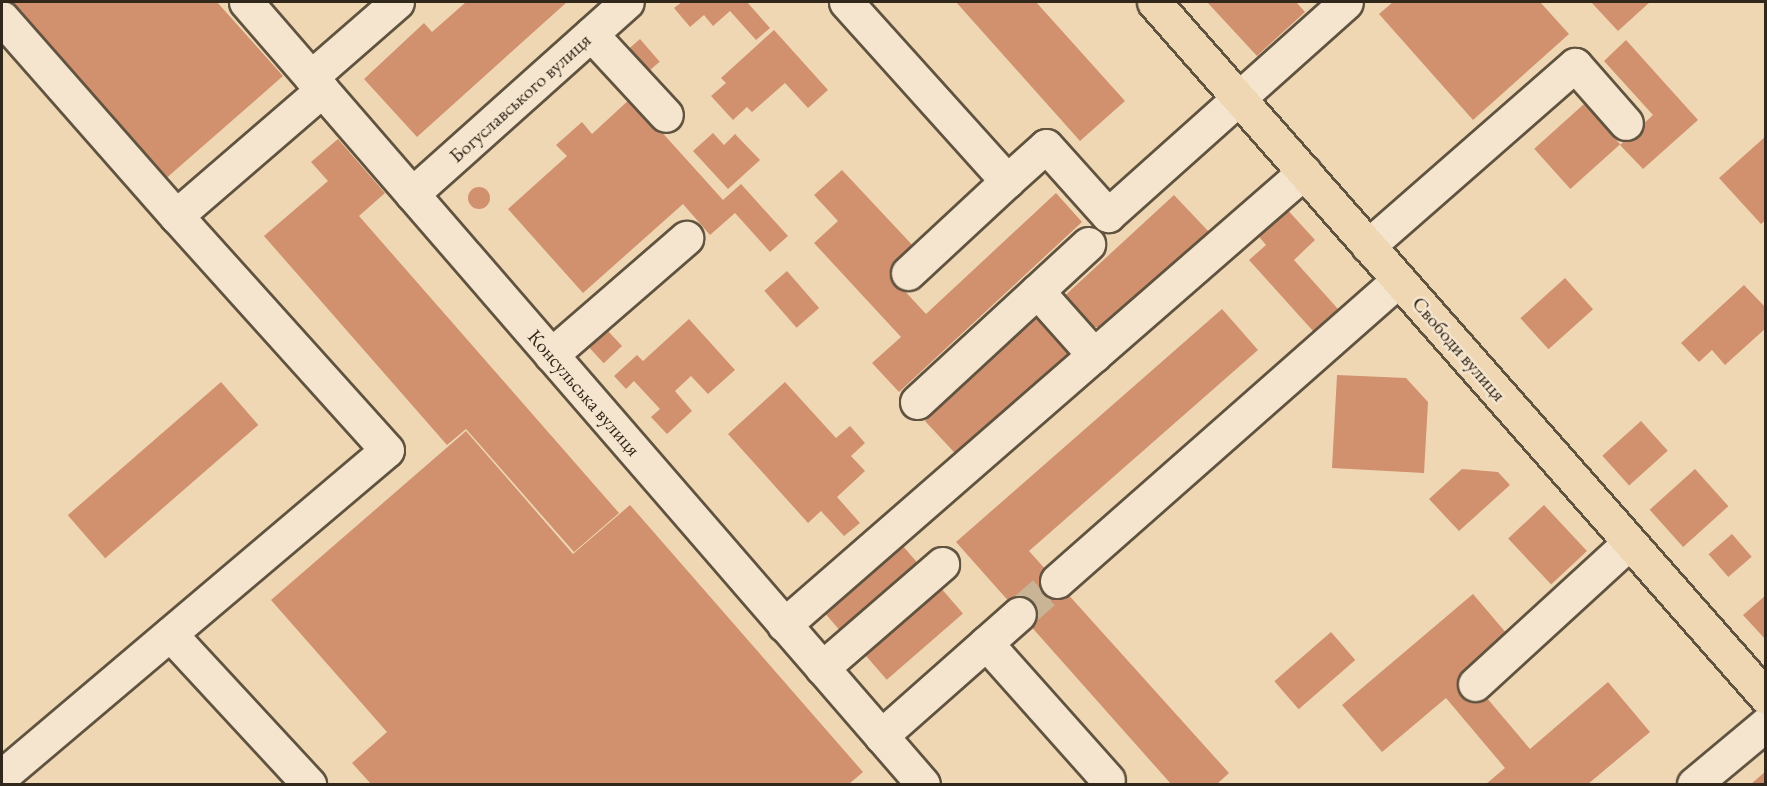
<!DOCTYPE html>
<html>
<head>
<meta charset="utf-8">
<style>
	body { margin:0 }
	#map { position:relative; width:1767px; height:786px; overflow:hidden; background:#efd7b4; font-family:"EB Garamond",serif }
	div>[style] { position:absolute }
	.building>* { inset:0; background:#d1916e; transform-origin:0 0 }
	.round { border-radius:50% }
	.minor-tunnel>* { height:33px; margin-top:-16.5px; transform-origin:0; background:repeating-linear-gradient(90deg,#c9b495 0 33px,transparent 0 49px) }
	.roads { filter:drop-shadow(2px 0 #605340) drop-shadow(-2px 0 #605340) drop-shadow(0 2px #605340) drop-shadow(0 -2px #605340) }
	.minor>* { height:33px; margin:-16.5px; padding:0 16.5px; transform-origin:16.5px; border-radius:16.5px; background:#f5e5ce }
	.major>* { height:33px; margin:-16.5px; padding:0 16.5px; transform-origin:16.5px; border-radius:16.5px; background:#efd7b4 }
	span { translate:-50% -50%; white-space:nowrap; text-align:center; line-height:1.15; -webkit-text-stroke:5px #f5e5ce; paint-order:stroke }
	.street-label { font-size:20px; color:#31271a }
	.frame { position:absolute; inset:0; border:3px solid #31271a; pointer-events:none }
</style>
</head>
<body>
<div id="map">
	<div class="building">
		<div style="clip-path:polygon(5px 2px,217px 2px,283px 76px,163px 181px)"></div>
		<div style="clip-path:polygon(466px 2px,567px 2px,417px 137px,364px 79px,424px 23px,432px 32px)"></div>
		<div style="clip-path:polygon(682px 2px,747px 2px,770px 28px,756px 40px,730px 11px,713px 26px,704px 15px,690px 27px,674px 8px)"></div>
		<div style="clip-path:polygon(956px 2px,1036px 2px,1125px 101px,1080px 141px)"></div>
		<div style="clip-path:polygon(1207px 2px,1296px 2px,1305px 12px,1257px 56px)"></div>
		<div style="clip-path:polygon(1393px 2px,1540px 2px,1569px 34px,1473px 120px,1379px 14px)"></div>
		<div style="clip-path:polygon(1591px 2px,1650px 2px,1618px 31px)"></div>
		<div style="clip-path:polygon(774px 30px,828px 90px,808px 108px,785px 83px,752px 112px,747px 107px,733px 120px,711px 96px,726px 83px,721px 78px)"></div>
		<div style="left:640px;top:39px;width:30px;height:25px;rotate:49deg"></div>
		<div style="clip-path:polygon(1626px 40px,1698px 120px,1643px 169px,1620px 145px,1653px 115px,1604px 61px)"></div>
		<div style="clip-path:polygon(631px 98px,723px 200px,741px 184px,788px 236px,770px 252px,735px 213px,710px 235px,683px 204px,583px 293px,508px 209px,567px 156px,556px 145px,582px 122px,592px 134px)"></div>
		<div style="left:1584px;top:104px;width:54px;height:67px;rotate:48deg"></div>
		<div style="clip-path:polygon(713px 133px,724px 145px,735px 134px,760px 160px,728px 189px,693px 151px)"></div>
		<div style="clip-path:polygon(1766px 136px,1766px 220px,1761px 224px,1719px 178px)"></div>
		<div style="clip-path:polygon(338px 139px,385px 193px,359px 216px,619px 513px,574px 552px,466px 429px,447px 445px,264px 236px,328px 181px,311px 162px)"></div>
		<div style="clip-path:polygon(842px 170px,916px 249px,889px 274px,926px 314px,1056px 193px,1082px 222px,899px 392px,872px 363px,901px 337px,814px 243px,838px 221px,814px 195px)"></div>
		<div class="round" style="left:468px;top:187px;width:22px;height:22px"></div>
		<div style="clip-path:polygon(1174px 195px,1210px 233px,1109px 327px,1083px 327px,1059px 301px)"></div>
		<div style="clip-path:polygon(1284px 206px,1315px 240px,1294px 260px,1338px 309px,1313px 331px,1249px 260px,1266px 245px,1255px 232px)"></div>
		<div style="left:787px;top:271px;width:49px;height:30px;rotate:49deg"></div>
		<div style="left:1565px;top:278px;width:42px;height:60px;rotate:48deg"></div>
		<div style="clip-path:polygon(1744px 285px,1766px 308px,1766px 328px,1725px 365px,1712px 350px,1699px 362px,1681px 343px)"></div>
		<div style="clip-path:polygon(1222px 309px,1258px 350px,1029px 551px,1229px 773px,1217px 784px,1171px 784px,956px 542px)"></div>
		<div style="left:1042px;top:312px;width:54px;height:160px;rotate:47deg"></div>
		<div style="clip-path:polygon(689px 319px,735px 370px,708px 394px,691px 376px,675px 391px,692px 411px,667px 434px,651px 417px,660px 409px,634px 381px,626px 389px,614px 376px,637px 355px,643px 361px)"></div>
		<div style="left:607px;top:330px;width:22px;height:25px;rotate:47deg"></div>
		<div style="clip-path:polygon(1337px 375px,1406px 378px,1428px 402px,1424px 473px,1332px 468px)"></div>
		<div style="left:221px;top:382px;width:57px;height:203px;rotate:49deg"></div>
		<div style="clip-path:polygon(785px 382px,836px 438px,850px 426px,865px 443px,851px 456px,865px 471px,837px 497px,860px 523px,844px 536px,821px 511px,808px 523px,728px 434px)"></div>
		<div style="left:1641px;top:421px;width:40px;height:52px;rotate:48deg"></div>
		<div style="clip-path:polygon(466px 431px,573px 554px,630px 505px,863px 772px,849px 784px,371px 784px,352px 763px,387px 732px,271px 600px)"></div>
		<div style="clip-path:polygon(1462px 469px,1498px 472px,1510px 485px,1459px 531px,1429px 499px)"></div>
		<div style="left:1695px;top:469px;width:50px;height:61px;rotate:48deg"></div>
		<div style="left:1544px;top:505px;width:63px;height:49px;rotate:47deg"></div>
		<div style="left:1732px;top:534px;width:30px;height:31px;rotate:49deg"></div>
		<div style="left:896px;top:538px;width:33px;height:103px;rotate:49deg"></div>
		<div style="left:940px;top:587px;width:35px;height:101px;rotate:49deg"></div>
		<div style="clip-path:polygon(1473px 594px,1513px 641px,1470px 678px,1530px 749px,1608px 682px,1650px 732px,1588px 784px,1486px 784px,1505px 768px,1446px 698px,1382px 752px,1342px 705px)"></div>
		<div style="clip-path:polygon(1766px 595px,1766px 640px,1743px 615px)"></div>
		<div style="left:1331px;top:632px;width:37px;height:75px;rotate:49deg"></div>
		<div style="clip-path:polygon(1766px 771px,1766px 784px,1751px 784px)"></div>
	</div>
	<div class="minor-tunnel">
		<div style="left:1019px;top:614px;width:50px;rotate:-41deg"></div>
	</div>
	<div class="roads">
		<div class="minor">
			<div style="left:246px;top:2px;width:1034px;rotate:49.12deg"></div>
			<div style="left:846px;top:2px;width:241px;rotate:48deg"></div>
			<div style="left:1007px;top:181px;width:52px;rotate:-41.9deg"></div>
			<div style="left:1046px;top:146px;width:93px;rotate:48.1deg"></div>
			<div style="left:1108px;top:215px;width:319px;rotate:-41.8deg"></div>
			<div style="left:2px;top:18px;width:264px;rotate:48.7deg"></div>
			<div style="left:591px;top:34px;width:110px;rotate:47.2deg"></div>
			<div style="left:311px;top:77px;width:114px;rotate:-41.1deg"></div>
			<div style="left:412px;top:194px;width:288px;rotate:-41.8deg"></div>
			<div style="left:1368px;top:246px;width:275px;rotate:-41.2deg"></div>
			<div style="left:1575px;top:65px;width:77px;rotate:48.7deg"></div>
			<div style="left:908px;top:273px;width:135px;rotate:-42.9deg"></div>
			<div style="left:1037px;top:291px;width:86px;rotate:48.3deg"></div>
			<div style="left:551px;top:355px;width:179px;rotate:-40.9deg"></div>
			<div style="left:917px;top:402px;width:233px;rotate:-42.7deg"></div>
			<div style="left:1057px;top:581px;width:455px;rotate:-41.4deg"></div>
			<div style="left:784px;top:625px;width:690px;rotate:-41.06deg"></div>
			<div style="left:170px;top:634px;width:205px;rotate:47.2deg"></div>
			<div style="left:986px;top:643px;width:183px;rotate:48.3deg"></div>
			<div style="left:822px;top:668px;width:159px;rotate:-40.9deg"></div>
			<div style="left:1475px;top:684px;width:209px;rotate:-42.5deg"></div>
			<div style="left:881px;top:736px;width:184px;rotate:-41.5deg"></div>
			<div style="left:2px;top:776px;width:504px;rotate:-40.26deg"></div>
			<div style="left:387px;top:450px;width:315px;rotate:-132deg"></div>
			<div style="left:176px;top:216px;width:193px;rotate:-40.8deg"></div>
			<div style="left:1694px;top:784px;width:94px;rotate:-39.8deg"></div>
		</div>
		<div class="major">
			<div style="left:1154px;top:2px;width:926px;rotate:48.63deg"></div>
		</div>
	</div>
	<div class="street-label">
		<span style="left:520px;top:98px;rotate:-42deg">Богуславського вулиця</span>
		<span style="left:1459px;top:349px;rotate:49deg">Свободи вулиця</span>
		<span style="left:584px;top:393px;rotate:49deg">Консульська вулиця</span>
	</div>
	<div class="frame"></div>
</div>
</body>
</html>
